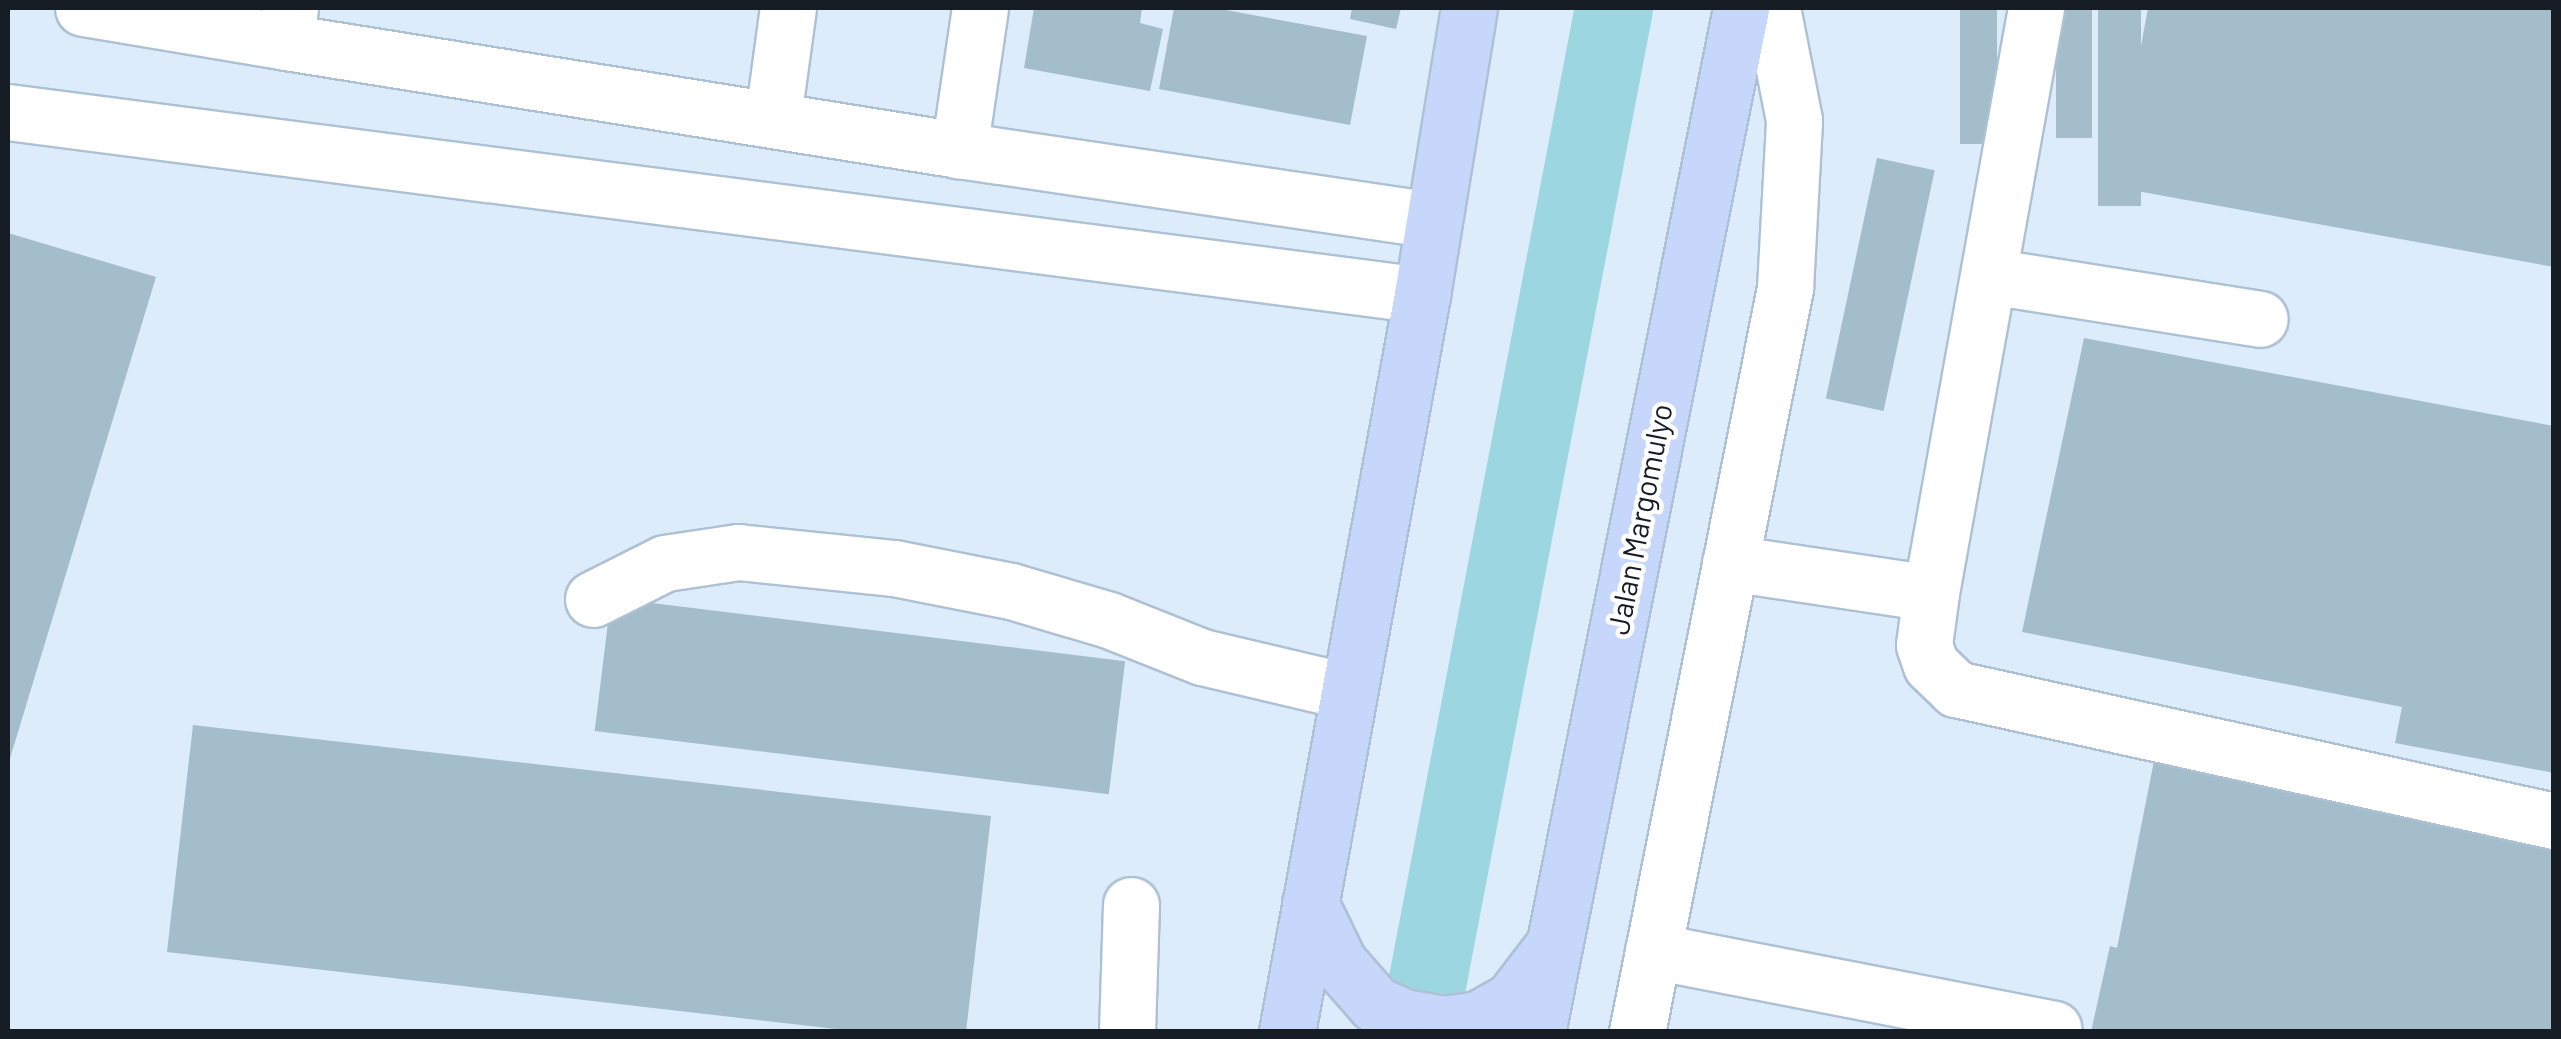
<!DOCTYPE html>
<html>
<head>
<meta charset="utf-8">
<style>
	body { margin:0 }
	#map { position:relative; width:2561px; height:1039px; overflow:hidden; background:#dcecfb; font-family:Barlow,sans-serif }
	div>[style] { position:absolute }
	.river>* { height:78px; margin:-39px; padding:0 39px; transform-origin:39px; border-radius:39px; background:#9cd6e1 }
	.building>* { inset:0; background:#a3bdca; transform-origin:0 0 }
	.roads { filter:drop-shadow(2px 0 #aec1d4) drop-shadow(-2px 0 #aec1d4) drop-shadow(0 2px #aec1d4) drop-shadow(0 -2px #aec1d4) }
	.minor>* { height:55px; margin:-27.5px; padding:0 27.5px; transform-origin:27.5px; border-radius:27.5px; background:#fff }
	.major>* { height:55px; margin:-27.5px; padding:0 27.5px; transform-origin:27.5px; border-radius:27.5px; background:#c7d6fb }
	span { translate:-50% -50%; white-space:nowrap; text-align:center; line-height:1.15; -webkit-text-stroke:9px #fff; paint-order:stroke }
	.street-label { font-size:30px; color:#151c23 }
	.frame { position:absolute; inset:0; border:10px solid #151c23; pointer-events:none }
</style>
</head>
<body>
<div id="map">
	<div class="river">
		<div style="left:1418px;top:1032px;width:1043px;rotate:-79.16deg"></div>
	</div>
	<div class="building">
		<div style="clip-path:polygon(1034px 8px,1142px 8px,1140px 23px,1163px 29px,1150px 91px,1024px 68px)"></div>
		<div style="clip-path:polygon(1174px 8px,1215px 8px,1367px 36px,1350px 125px,1159px 89px)"></div>
		<div style="clip-path:polygon(1352px 8px,1401px 8px,1396px 29px,1350px 19px)"></div>
		<div style="left:1960px;top:8px;width:37px;height:136px"></div>
		<div style="left:2056px;top:8px;width:36px;height:130px"></div>
		<div style="left:2098px;top:8px;width:43px;height:198px"></div>
		<div style="clip-path:polygon(2148px 8px,2554px 8px,2554px 267px,2115px 187px)"></div>
		<div style="left:1877px;top:158px;width:59px;height:246px;rotate:12deg"></div>
		<div style="clip-path:polygon(8px 233px,156px 277px,8px 765px)"></div>
		<div style="clip-path:polygon(2084px 338px,2554px 426px,2554px 773px,2395px 743px,2402px 707px,2022px 632px)"></div>
		<div style="left:611px;top:598px;width:518px;height:134px;rotate:7deg"></div>
		<div style="clip-path:polygon(193px 725px,991px 816px,966px 1032px,862px 1032px,167px 952px)"></div>
		<div style="clip-path:polygon(2154px 761px,2554px 841px,2554px 1032px,2091px 1032px,2110px 946px,2117px 948px)"></div>
	</div>
	<div class="roads">
		<div class="minor">
			<div style="left:83px;top:8px;width:206px;rotate:9.5deg"></div>
			<div style="left:290px;top:8px;width:34px;rotate:97deg"></div>
			<div style="left:286px;top:42px;width:682px;rotate:9.12deg"></div>
			<div style="left:980px;top:8px;width:144px;rotate:98.4deg"></div>
			<div style="left:959px;top:150px;width:480px;rotate:8.4deg"></div>
			<div style="left:2036px;top:8px;width:594px;rotate:100.18deg"></div>
			<div style="left:1931px;top:593px;width:52px;rotate:97.7deg"></div>
			<div style="left:1924px;top:645px;width:21px;rotate:71deg"></div>
			<div style="left:1931px;top:665px;width:35px;rotate:44deg"></div>
			<div style="left:1956px;top:689px;width:612px;rotate:12.45deg"></div>
			<div style="left:8px;top:112px;width:1426px;rotate:7.37deg"></div>
			<div style="left:773px;top:117px;width:110px;rotate:-82.2deg"></div>
			<div style="left:1989px;top:276px;width:274px;rotate:9deg"></div>
			<div style="left:1730px;top:563px;width:203px;rotate:8.5deg"></div>
			<div style="left:593px;top:599px;width:80px;rotate:-26.6deg"></div>
			<div style="left:665px;top:563px;width:74px;rotate:-8.6deg"></div>
			<div style="left:738px;top:552px;width:157px;rotate:5.9deg"></div>
			<div style="left:894px;top:568px;width:119px;rotate:11.1deg"></div>
			<div style="left:1011px;top:591px;width:102px;rotate:16.5deg"></div>
			<div style="left:1109px;top:620px;width:100px;rotate:21.7deg"></div>
			<div style="left:1202px;top:657px;width:148px;rotate:13.3deg"></div>
			<div style="left:1653px;top:951px;width:408px;rotate:11deg"></div>
			<div style="left:1127px;top:1032px;width:127px;rotate:-88.2deg"></div>
			<div style="left:1637px;top:1032px;width:759px;rotate:-78.75deg"></div>
			<div style="left:1785px;top:288px;width:168px;rotate:-86.9deg"></div>
			<div style="left:1794px;top:120px;width:114px;rotate:-101.1deg"></div>
		</div>
		<div class="major">
			<div style="left:1310px;top:903px;width:67px;rotate:64.2deg"></div>
			<div style="left:1339px;top:963px;width:55px;rotate:48.7deg"></div>
			<div style="left:1375px;top:1004px;width:32px;rotate:24deg"></div>
			<div style="left:1404px;top:1017px;width:40px;rotate:10deg"></div>
			<div style="left:1443px;top:1024px;width:35px;rotate:-8deg"></div>
			<div style="left:1478px;top:1019px;width:39px;rotate:-29deg"></div>
			<div style="left:1512px;top:1000px;width:64px;rotate:-52.6deg"></div>
			<div style="left:1287px;top:1032px;width:749px;rotate:-79.62deg"></div>
			<div style="left:1422px;top:295px;width:291px;rotate:-80.7deg"></div>
			<div style="left:1537px;top:1032px;width:1044px;rotate:-78.73deg"></div>
		</div>
	</div>
	<div class="street-label">
		<span style="left:1639px;top:519px;rotate:-79deg">Jalan Margomulyo</span>
	</div>
	<div class="frame"></div>
</div>
</body>
</html>
